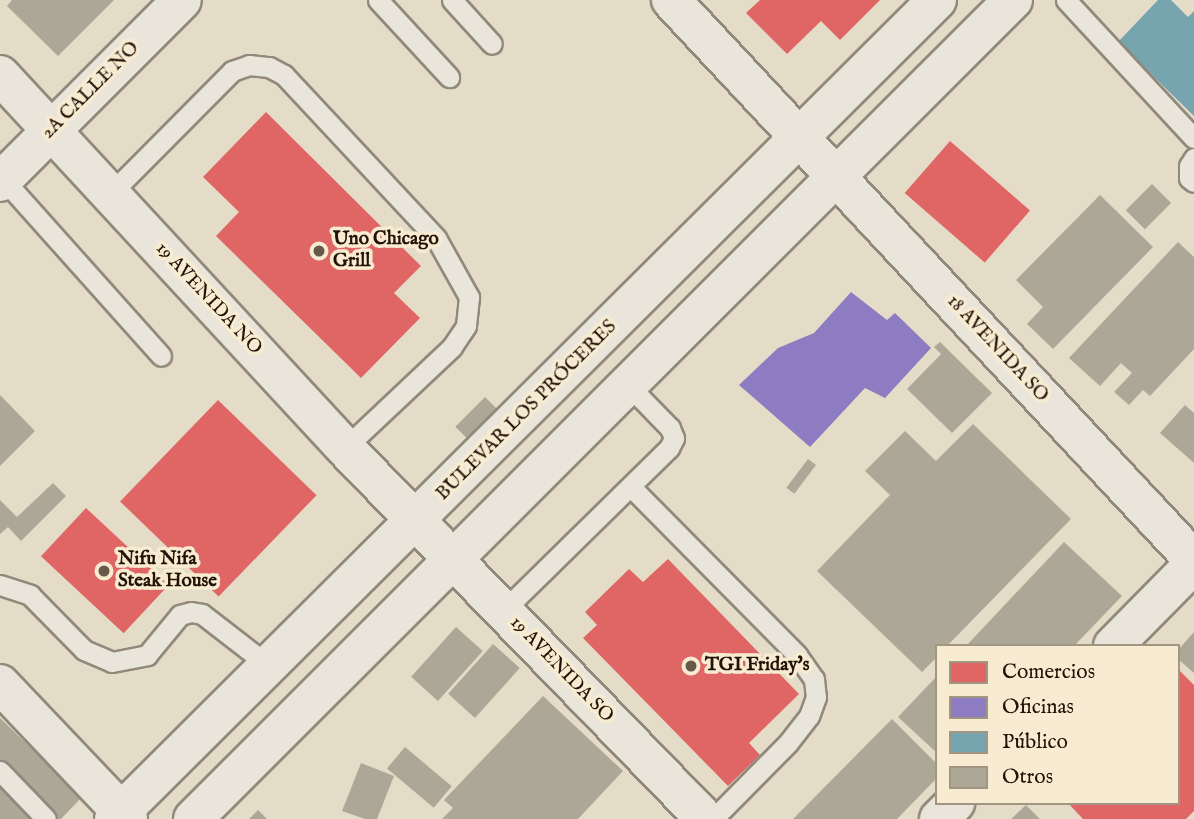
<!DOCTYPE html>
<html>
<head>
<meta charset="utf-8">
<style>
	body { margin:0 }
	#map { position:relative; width:1194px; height:819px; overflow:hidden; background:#e5dcc7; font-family:"IM FELL English",serif }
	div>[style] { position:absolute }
	.shops>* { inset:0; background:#e06666; transform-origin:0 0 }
	.offices>* { inset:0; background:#8e7cc3 }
	.public>* { inset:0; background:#76a5af }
	.building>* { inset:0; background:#ada798; transform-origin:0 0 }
	.roads { filter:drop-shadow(2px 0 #90897c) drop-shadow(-2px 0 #90897c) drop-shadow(0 2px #90897c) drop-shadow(0 -2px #90897c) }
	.lane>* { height:19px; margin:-9.5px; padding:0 9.5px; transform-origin:9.5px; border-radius:9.5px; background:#eae5db }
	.street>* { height:38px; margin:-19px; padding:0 19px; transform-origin:19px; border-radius:19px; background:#eae5db }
	.secondary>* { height:38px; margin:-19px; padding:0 19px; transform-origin:19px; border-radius:19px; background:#eae5db }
	.dots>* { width:19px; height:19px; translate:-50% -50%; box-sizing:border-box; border:4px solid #f7ecd2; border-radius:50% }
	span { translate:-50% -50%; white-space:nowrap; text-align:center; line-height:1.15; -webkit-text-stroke:7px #f7ecd2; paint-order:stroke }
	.street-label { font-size:19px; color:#221207 }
	.poi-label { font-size:19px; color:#221207; font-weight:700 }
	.left { translate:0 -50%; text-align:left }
	.legend { position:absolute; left:935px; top:644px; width:245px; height:161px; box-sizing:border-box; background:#f7ecd2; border:2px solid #a29581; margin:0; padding:9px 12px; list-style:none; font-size:21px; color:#221207 }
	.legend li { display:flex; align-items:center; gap:14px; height:35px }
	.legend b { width:35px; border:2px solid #a29581 }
</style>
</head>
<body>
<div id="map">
	<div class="shops">
		<div style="clip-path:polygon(760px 0,880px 0,840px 40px,821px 21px,787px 54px,746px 13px)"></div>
		<div style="clip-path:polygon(266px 112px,421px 266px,394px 293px,420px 318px,361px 378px,216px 236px,239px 212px,203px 177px)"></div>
		<div style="left:950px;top:141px;width:106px;height:69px;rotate:41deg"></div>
		<div style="left:218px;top:400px;width:137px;height:141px;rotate:44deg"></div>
		<div style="left:86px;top:508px;width:113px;height:66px;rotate:43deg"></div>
		<div style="clip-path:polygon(668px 559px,799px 694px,749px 743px,760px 755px,728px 786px,583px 638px,597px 625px,585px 612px,629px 569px,643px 582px)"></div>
		<div style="clip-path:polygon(1178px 669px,1194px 685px,1194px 811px,1186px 819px,1083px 819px,1068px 803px,1178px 803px)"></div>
	</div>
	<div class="offices">
		<div style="clip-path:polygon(851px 292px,887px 320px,895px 313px,931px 348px,885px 398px,865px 388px,810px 447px,739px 385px,778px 348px,814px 333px)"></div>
	</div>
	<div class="public">
		<div style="clip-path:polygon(1158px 0,1171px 0,1188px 17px,1194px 11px,1194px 116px,1118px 42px)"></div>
	</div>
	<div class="building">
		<div style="clip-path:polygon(12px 0,114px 0,58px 56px,7px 6px)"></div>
		<div style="left:1152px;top:184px;width:27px;height:37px;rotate:45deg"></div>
		<div style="clip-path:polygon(1100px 195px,1153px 247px,1053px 349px,1027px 324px,1043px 307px,1016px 280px)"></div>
		<div style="clip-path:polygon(1178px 242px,1194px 257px,1194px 349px,1150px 396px,1143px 390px,1129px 405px,1114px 392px,1132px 373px,1121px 363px,1100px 386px,1069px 358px)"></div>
		<div style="clip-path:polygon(940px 342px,992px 393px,952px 433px,907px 389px,941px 354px,934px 347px)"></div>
		<div style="clip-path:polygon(0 395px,35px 431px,0 466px)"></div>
		<div style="left:485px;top:397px;width:24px;height:42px;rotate:45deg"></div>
		<div style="clip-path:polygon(1185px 405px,1194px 413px,1194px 463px,1160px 433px)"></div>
		<div style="clip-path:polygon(973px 424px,1071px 519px,947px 646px,937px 646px,937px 657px,922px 672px,817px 571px,890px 495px,865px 471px,905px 431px,936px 461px)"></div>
		<div style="left:808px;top:459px;width:10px;height:36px;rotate:37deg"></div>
		<div style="clip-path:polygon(53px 483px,66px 496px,21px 541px,8px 527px,0 534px,0 500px,17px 517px)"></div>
		<div style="clip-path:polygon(1064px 542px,1122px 596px,1074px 646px,966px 646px)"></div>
		<div style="left:456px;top:627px;width:36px;height:67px;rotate:42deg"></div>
		<div style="clip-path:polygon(1194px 632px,1194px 673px,1178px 659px,1178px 650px)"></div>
		<div style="left:493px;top:644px;width:36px;height:67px;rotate:42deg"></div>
		<div style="clip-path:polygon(937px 676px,937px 753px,898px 717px)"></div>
		<div style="clip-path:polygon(543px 696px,623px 771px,578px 819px,442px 819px,453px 808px,444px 800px)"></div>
		<div style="clip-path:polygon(0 718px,82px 797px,61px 819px,0 819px)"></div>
		<div style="clip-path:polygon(892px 719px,937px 764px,937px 778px,897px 819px,793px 819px)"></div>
		<div style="left:405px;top:747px;width:61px;height:28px;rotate:40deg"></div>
		<div style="clip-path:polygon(361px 763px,394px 776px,377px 819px,365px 819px,342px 811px)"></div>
		<div style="clip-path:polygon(1026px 805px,1040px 819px,1011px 819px)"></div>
		<div style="clip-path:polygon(258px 810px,267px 819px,249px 819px)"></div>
	</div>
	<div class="roads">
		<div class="lane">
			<div style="left:378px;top:0;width:105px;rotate:47.3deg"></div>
			<div style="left:452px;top:0;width:59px;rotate:47.7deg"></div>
			<div style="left:1066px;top:0;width:188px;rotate:47.2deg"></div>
			<div style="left:1194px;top:158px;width:9px;rotate:122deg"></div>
			<div style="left:1189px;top:166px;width:12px;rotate:90deg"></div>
			<div style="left:1189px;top:178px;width:6px;rotate:39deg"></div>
			<div style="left:3px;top:179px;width:237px;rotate:48.2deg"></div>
			<div style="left:111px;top:193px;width:172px;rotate:-45.2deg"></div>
			<div style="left:232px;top:71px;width:18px;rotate:-19deg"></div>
			<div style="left:249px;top:65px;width:20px;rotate:6deg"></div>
			<div style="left:269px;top:67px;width:17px;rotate:28deg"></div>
			<div style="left:284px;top:75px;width:223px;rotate:47deg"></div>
			<div style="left:436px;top:238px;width:68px;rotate:60.8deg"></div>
			<div style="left:469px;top:297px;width:29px;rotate:96deg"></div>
			<div style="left:466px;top:326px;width:25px;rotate:124deg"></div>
			<div style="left:452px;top:347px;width:147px;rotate:136.7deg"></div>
			<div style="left:631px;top:487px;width:236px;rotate:45.3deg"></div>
			<div style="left:797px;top:655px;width:29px;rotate:55deg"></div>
			<div style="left:814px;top:679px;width:18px;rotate:84deg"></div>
			<div style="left:816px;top:697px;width:20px;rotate:110deg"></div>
			<div style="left:809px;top:716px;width:34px;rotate:128deg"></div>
			<div style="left:788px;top:743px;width:107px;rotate:134.6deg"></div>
			<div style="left:0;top:585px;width:32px;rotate:18deg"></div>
			<div style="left:30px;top:595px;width:77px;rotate:45.5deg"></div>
			<div style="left:84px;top:650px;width:30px;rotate:23deg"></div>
			<div style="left:112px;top:662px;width:36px;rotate:-11deg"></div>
			<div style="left:147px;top:655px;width:52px;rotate:-50.5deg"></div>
			<div style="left:180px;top:615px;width:11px;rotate:-15deg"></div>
			<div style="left:191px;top:612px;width:11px;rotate:10deg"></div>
			<div style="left:202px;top:614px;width:85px;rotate:37.8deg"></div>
			<div style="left:503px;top:611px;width:233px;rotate:-44.5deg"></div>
			<div style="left:669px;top:448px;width:11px;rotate:-63deg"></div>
			<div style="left:674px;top:438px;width:11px;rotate:-112deg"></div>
			<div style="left:670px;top:428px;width:62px;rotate:-134.3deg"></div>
			<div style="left:0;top:771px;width:66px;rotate:46.2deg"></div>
		</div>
		<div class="street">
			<div style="left:671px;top:0;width:766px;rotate:46.96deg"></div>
			<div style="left:0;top:75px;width:508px;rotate:47.23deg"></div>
			<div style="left:345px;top:448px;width:517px;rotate:45.86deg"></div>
			<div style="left:0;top:182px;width:257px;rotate:-45deg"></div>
			<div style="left:1113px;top:646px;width:115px;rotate:-45.4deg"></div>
			<div style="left:0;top:684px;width:186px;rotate:46.5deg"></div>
			<div style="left:939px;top:819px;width:23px;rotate:-45deg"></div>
		</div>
		<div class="secondary">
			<div style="left:114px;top:819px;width:1161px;rotate:-44.86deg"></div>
			<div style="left:193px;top:819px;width:1159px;rotate:-44.97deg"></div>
		</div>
	</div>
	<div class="dots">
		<div style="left:319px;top:251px;background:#66594a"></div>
		<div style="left:104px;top:571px;background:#66594a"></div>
		<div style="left:691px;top:666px;background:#66594a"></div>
	</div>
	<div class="street-label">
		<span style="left:91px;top:91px;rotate:-45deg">2A CALLE NO</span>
		<span style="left:208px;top:299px;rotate:47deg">19 AVENIDA NO</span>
		<span style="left:997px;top:349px;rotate:47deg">18 AVENIDA SO</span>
		<span style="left:527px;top:411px;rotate:-45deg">BULEVAR LOS PRÓCERES</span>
		<span style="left:561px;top:670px;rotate:46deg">19 AVENIDA SO</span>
	</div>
	<div class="poi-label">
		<span class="left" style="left:333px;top:251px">Uno Chicago<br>Grill</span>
		<span class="left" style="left:118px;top:571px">Nifu Nifa<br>Steak House</span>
		<span class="left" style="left:705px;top:666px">TGI Friday's</span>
	</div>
	<ul class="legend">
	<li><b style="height:19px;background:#e06666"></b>Comercios</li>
	<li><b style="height:19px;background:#8e7cc3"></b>Oficinas</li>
	<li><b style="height:19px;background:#76a5af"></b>Público</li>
	<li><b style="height:19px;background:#ada798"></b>Otros</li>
	</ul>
</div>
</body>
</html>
